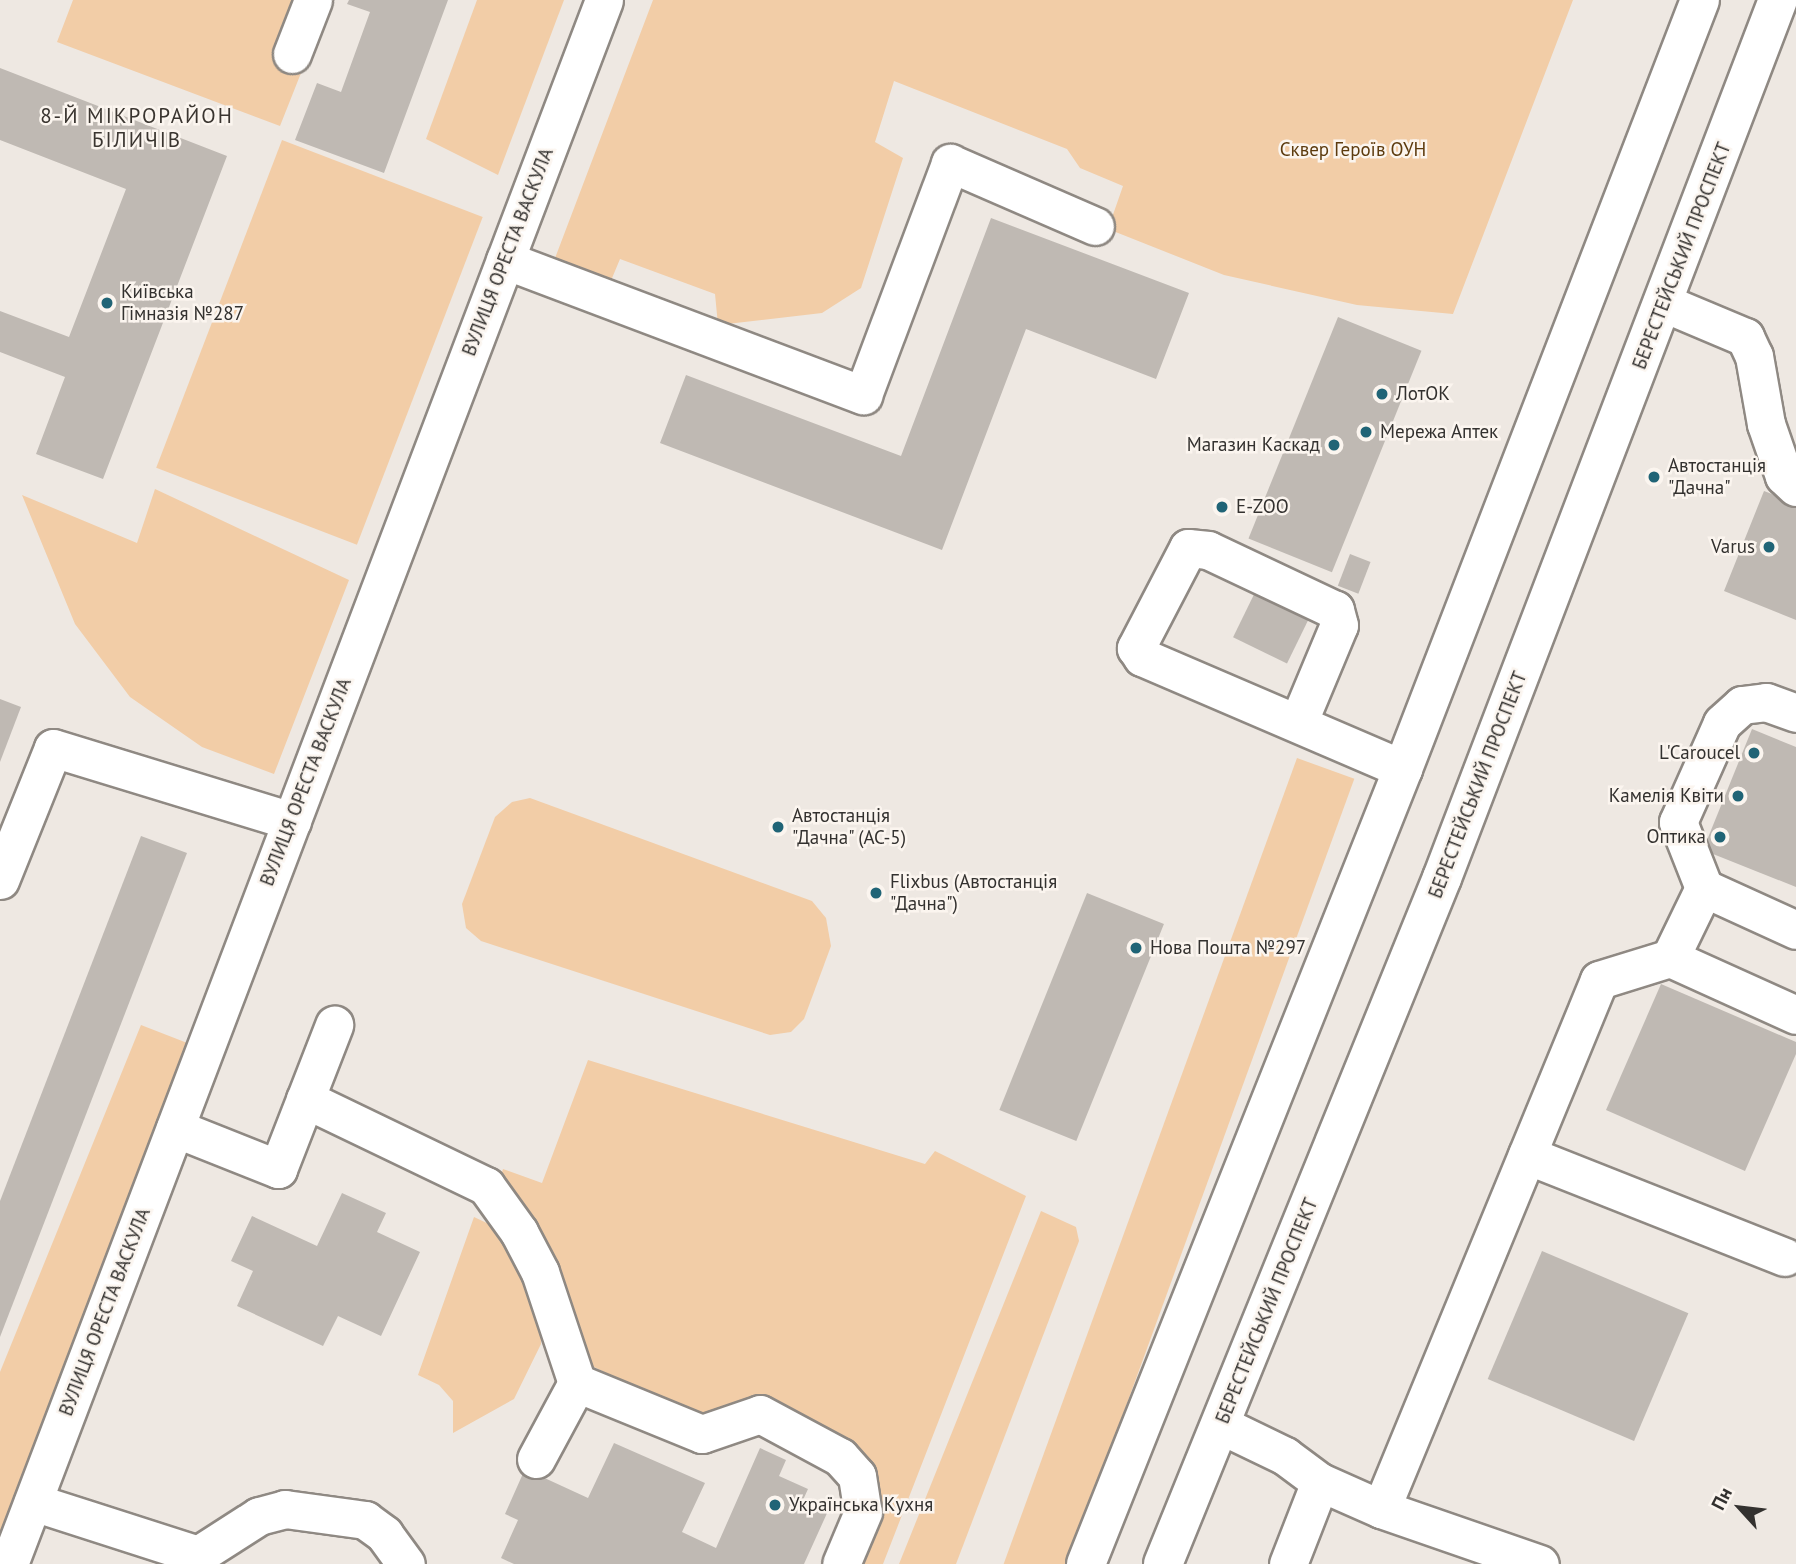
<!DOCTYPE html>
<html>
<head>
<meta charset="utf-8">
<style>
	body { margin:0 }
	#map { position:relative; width:1796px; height:1564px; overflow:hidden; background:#eee8e2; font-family:"PT Sans",sans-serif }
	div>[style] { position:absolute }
	.green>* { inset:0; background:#f2cda7; transform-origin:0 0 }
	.building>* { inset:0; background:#bfb9b3; transform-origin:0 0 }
	.roads { filter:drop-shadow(2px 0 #8f8983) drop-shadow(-2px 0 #8f8983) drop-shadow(0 2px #8f8983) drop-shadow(0 -2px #8f8983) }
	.minor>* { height:37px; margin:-18.5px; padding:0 18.5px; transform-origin:18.5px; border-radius:18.5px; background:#fff }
	.highway>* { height:38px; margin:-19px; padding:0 19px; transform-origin:19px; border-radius:19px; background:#fff }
	.dots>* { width:19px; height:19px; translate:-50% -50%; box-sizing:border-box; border:4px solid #fbf5ef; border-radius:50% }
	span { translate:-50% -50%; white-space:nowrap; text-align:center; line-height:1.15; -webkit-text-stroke:5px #fbf5ef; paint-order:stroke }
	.park-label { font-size:19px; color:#5d3b0e }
	.street-label { font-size:19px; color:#33312f }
	.poi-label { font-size:19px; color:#33312f }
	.left { translate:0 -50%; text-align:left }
	.right { translate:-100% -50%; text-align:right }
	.neighbourhood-label { font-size:21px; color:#3a3530; letter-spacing:2px }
	.north { position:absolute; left:1705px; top:1473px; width:70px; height:70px; -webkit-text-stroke:5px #fbf5ef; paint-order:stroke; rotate:297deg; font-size:19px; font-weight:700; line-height:28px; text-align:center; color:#33312f }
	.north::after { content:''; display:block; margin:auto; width:24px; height:32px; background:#33312f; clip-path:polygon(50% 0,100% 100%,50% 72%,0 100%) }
</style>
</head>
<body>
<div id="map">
	<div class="green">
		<div style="clip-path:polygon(73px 0,293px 0,272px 58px,301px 73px,280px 126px,57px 42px)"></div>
		<div style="clip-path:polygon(477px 0,564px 0,498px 175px,426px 139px)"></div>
		<div style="clip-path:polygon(653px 0,1573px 0,1453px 314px,1357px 305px,1224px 275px,1108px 229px,1123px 186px,1080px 168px,1067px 149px,894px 81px,875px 142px,903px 158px,861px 288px,822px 313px,718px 325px,715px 294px,620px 259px,610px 283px,549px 274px)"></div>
		<div style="left:282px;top:140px;width:215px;height:351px;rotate:21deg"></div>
		<div style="clip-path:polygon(155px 489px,349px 580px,274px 774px,202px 747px,130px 697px,75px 624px,22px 495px,137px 543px)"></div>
		<div style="left:1297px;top:758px;width:61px;height:865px;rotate:20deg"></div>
		<div style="clip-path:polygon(530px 798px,812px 901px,826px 918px,831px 946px,804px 1019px,791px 1032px,770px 1035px,481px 941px,466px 928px,462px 904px,495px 817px,512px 802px)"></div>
		<div style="clip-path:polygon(141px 1025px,195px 1046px,0 1553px,0 1372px)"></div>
		<div style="clip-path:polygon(588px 1060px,925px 1164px,935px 1151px,1026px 1196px,883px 1564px,850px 1564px,867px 1472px,714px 1414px,682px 1410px,590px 1365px,496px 1191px,503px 1169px,542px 1183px)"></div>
		<div style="clip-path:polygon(1041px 1211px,1076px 1227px,1079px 1241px,956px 1564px,899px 1564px)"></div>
		<div style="clip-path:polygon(474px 1217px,491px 1225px,509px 1245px,540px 1313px,541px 1344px,514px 1399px,453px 1433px,453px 1401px,439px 1385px,418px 1375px)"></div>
	</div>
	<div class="building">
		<div style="clip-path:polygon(349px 0,448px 0,384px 173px,295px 140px,317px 83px,341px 92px,370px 12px,347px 4px)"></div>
		<div style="clip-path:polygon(0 68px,227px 156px,103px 479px,36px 454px,65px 377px,0 352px,0 311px,69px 337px,126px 189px,0 140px)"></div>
		<div style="clip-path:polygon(991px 218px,1189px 293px,1156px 379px,1026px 329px,942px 550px,660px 443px,686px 375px,901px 456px)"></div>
		<div style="left:1338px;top:317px;width:90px;height:239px;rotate:22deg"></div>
		<div style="clip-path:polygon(1764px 491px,1796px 503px,1796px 620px,1724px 591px)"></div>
		<div style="left:1350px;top:554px;width:22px;height:34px;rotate:21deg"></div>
		<div style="left:1262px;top:578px;width:60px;height:66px;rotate:26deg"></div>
		<div style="clip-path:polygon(0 699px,21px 707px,0 762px)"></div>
		<div style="clip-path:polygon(1752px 729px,1796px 747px,1796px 887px,1703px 850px)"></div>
		<div style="clip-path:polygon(141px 836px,187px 853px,0 1337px,0 1201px)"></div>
		<div style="left:1087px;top:893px;width:83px;height:234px;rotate:22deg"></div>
		<div style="clip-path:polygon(1661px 984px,1796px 1042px,1796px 1054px,1745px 1171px,1606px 1110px)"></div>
		<div style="clip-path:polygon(342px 1193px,386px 1213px,377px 1232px,420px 1252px,381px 1336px,338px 1316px,323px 1346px,237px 1306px,253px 1271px,231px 1261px,252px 1216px,317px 1246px)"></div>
		<div style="left:1542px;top:1251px;width:159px;height:139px;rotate:23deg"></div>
		<div style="clip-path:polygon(614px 1443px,705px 1483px,682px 1532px,716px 1548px,760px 1448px,786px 1460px,779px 1476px,808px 1489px,803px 1500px,828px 1511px,804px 1564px,514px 1564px,501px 1558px,518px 1520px,505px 1514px,525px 1469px,588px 1498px)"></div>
	</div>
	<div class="roads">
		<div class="minor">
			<div style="left:292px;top:54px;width:58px;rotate:-68.7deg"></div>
			<div style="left:505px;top:260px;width:383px;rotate:20.7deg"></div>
			<div style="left:863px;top:395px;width:248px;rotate:-69.4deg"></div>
			<div style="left:950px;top:163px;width:158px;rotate:23.5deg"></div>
			<div style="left:1664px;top:303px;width:88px;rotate:22.8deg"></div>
			<div style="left:1745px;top:337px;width:21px;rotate:65deg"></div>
			<div style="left:1754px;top:356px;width:69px;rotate:80deg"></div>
			<div style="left:1766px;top:424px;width:55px;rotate:70.9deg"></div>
			<div style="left:1784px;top:476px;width:16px;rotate:43deg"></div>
			<div style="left:1298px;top:723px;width:106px;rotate:-67.3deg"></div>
			<div style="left:1339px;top:625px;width:16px;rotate:-105deg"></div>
			<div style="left:1335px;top:610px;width:140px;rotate:-154.7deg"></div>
			<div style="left:1208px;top:550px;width:20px;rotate:-174deg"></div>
			<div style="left:1188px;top:548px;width:113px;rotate:117.5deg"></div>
			<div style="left:1136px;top:648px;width:11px;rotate:56deg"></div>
			<div style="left:1142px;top:657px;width:284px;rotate:23.2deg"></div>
			<div style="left:0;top:880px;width:142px;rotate:-68.1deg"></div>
			<div style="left:53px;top:748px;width:250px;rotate:17deg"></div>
			<div style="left:1704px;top:888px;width:101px;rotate:24.5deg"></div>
			<div style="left:1670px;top:958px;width:78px;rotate:-64.1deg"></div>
			<div style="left:1704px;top:888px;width:71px;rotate:-111.5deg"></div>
			<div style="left:1678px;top:822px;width:108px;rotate:-66deg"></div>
			<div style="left:1722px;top:723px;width:27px;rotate:-42deg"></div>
			<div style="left:1742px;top:705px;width:24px;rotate:-7deg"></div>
			<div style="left:1766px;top:702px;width:32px;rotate:20deg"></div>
			<div style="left:305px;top:1099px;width:201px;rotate:25.7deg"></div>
			<div style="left:486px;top:1186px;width:57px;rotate:54.3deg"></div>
			<div style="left:519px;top:1232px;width:45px;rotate:62.3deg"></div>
			<div style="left:540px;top:1272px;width:117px;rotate:71.6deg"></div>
			<div style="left:175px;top:1128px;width:111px;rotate:21.7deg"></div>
			<div style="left:278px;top:1169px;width:155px;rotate:-68.7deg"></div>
			<div style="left:1527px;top:1155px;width:277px;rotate:21.6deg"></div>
			<div style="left:1221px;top:1425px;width:71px;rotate:25.8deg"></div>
			<div style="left:1285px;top:1456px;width:44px;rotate:36.6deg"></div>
			<div style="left:1320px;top:1482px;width:67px;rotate:23.9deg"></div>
			<div style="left:1381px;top:1509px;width:168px;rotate:19.1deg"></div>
			<div style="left:536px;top:1459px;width:86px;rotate:-61.7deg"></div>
			<div style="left:577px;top:1383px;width:135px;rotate:22.2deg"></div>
			<div style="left:702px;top:1434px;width:61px;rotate:-19deg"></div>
			<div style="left:760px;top:1414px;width:91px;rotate:28.3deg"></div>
			<div style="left:840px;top:1457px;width:25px;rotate:48deg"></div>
			<div style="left:857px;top:1476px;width:36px;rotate:81deg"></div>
			<div style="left:863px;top:1512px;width:56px;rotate:112.9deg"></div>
			<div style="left:33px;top:1502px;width:173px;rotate:17.8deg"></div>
			<div style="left:198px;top:1555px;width:72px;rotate:-32.6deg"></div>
			<div style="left:259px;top:1516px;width:27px;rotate:-15deg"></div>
			<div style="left:285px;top:1509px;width:81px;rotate:7.8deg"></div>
			<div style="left:365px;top:1520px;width:24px;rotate:36deg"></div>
			<div style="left:384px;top:1534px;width:37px;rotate:54deg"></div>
			<div style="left:1381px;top:1509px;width:572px;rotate:-67.6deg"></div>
			<div style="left:1599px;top:980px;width:74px;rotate:-17.2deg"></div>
			<div style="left:1670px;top:958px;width:138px;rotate:24.3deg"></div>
			<div style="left:9px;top:1564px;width:1673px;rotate:-69.17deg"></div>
			<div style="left:1288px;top:1564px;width:88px;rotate:-68.7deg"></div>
		</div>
		<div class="highway">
			<div style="left:1086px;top:1564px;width:856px;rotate:-68.26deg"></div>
			<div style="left:1403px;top:769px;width:824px;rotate:-68.88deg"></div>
			<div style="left:1163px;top:1564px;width:741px;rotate:-67.87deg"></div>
			<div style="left:1442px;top:878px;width:940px;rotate:-69.06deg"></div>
		</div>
	</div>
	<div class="dots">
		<div style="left:107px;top:303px;background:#206476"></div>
		<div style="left:1382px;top:394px;background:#206476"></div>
		<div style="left:1366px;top:432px;background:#206476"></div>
		<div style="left:1334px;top:445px;background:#206476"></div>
		<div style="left:1654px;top:477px;background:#206476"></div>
		<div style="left:1222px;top:507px;background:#206476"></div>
		<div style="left:1769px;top:547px;background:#206476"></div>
		<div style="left:1754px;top:753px;background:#206476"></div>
		<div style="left:1738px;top:796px;background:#206476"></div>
		<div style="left:778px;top:827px;background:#206476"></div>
		<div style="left:1720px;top:837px;background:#206476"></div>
		<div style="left:876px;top:893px;background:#206476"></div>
		<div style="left:1136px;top:948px;background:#206476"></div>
		<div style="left:775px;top:1505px;background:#206476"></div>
	</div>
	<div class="park-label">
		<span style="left:1353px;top:150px">Сквер Героїв ОУН</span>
	</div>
	<div class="street-label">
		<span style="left:508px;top:252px;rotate:-69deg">ВУЛИЦЯ ОРЕСТА ВАСКУЛА</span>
		<span style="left:1682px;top:256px;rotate:-69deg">БЕРЕСТЕЙСЬКИЙ ПРОСПЕКТ</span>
		<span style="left:306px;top:782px;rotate:-69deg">ВУЛИЦЯ ОРЕСТА ВАСКУЛА</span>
		<span style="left:1478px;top:785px;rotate:-69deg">БЕРЕСТЕЙСЬКИЙ ПРОСПЕКТ</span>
		<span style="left:1267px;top:1311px;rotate:-68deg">БЕРЕСТЕЙСЬКИЙ ПРОСПЕКТ</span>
		<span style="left:105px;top:1312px;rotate:-69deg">ВУЛИЦЯ ОРЕСТА ВАСКУЛА</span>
	</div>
	<div class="poi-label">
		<span class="left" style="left:121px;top:303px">Київська<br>Гімназія №287</span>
		<span class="left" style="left:1396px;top:394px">ЛотОК</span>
		<span class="left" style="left:1380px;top:432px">Мережа Аптек</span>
		<span class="right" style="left:1320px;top:445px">Магазин Каскад</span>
		<span class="left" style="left:1668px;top:477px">Автостанція<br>"Дачна"</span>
		<span class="left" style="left:1236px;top:507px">E-ZOO</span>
		<span class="right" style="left:1755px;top:547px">Varus</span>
		<span class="right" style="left:1740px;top:753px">L'Caroucel</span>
		<span class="right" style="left:1724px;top:796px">Камелія Квіти</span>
		<span class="left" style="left:792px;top:827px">Автостанція<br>"Дачна" (АС-5)</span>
		<span class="right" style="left:1706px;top:837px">Оптика</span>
		<span class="left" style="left:890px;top:893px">Flixbus (Автостанція<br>"Дачна")</span>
		<span class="left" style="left:1150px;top:948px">Нова Пошта №297</span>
		<span class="left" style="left:789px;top:1505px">Українська Кухня</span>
	</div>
	<div class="neighbourhood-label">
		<span style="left:137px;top:128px">8-Й МІКРОРАЙОН<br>БІЛИЧІВ</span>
	</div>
	<div class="north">Пн</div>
</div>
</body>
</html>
